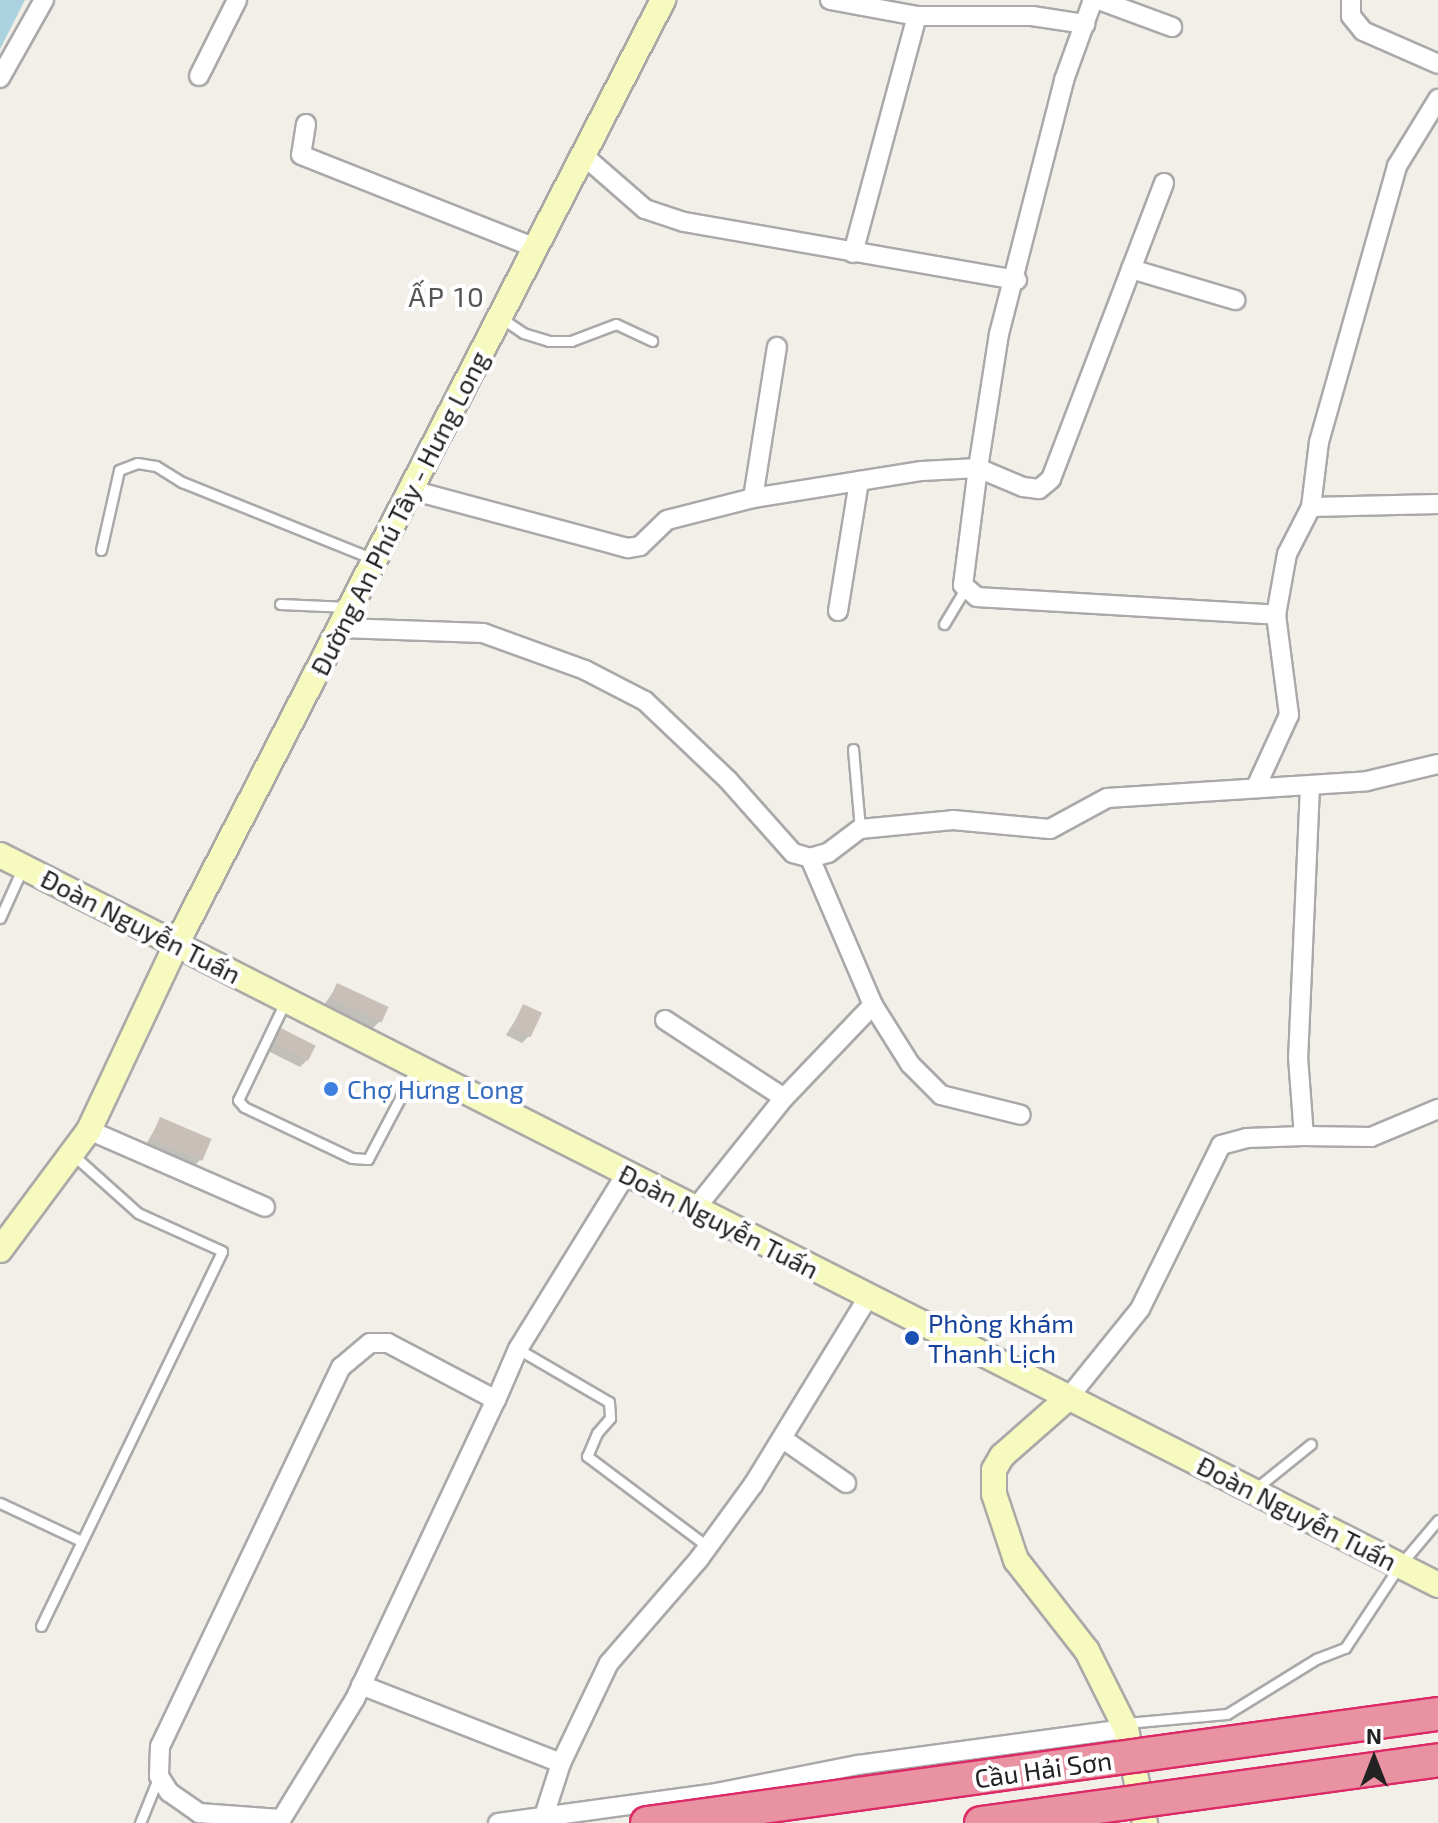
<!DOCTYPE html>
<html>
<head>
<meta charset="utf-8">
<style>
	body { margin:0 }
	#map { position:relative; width:1438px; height:1823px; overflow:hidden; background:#f2efe9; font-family:"Exo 2",sans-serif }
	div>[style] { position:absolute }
	.water>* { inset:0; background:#aad3df }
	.shadow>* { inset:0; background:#0003 }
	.building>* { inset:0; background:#c7bfb8; transform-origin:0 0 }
	.roads { filter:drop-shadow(2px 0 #a9a9a9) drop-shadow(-2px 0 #a9a9a9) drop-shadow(0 2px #a9a9a9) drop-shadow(0 -2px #a9a9a9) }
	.lane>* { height:9px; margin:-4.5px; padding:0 4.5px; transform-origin:4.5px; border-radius:4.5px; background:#fff }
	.street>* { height:18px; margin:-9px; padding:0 9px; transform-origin:9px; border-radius:9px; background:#fff }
	.secondary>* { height:24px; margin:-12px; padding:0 12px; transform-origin:12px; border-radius:12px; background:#f7fabf }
	.bridges { filter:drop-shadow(2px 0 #dc2a67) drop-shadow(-2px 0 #dc2a67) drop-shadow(0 2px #dc2a67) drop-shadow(0 -2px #dc2a67) }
	.highway-bridge>* { height:32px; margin:-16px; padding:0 16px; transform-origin:16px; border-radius:16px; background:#e892a2 }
	.dots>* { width:22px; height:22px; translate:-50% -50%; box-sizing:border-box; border:4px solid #fff; border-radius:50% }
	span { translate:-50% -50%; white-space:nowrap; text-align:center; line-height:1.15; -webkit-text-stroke:8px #fff; paint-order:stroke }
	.street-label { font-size:26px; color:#222 }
	.shop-label { font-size:26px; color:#366cbe }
	.left { translate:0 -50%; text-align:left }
	.transit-label { font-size:26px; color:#164399 }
	.neighbourhood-label { font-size:28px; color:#555; letter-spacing:2px }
	.north { position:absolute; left:1334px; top:1719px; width:80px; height:80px; -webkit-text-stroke:6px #fff; paint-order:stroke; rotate:0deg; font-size:22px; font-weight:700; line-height:32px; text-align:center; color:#222 }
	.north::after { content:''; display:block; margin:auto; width:28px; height:36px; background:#222; clip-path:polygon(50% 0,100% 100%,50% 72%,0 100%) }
</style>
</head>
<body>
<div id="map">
	<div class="water">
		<div style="clip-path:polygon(0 0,25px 0,0 49px)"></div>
	</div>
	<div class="shadow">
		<div style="clip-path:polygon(338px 985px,380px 1021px,373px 1028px,324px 1005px)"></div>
		<div style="clip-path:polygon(524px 1006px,529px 1036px,522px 1043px,506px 1035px)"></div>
		<div style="clip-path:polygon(281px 1030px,307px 1060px,300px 1067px,268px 1051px)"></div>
		<div style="clip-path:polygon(160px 1120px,200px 1160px,193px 1167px,145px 1146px)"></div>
	</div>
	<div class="building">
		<div style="left:337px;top:983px;width:57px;height:17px;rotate:25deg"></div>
		<div style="left:523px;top:1004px;width:21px;height:27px;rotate:25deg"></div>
		<div style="left:281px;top:1028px;width:39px;height:17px;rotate:27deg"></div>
		<div style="left:160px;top:1117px;width:56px;height:24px;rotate:23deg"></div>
	</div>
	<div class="roads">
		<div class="lane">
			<div style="left:501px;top:318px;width:27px;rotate:34deg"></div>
			<div style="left:523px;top:333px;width:27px;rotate:17deg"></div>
			<div style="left:549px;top:341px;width:22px"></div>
			<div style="left:571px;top:341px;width:48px;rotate:-20.7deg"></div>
			<div style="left:616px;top:324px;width:40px;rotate:25deg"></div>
			<div style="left:101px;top:550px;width:82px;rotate:-77.3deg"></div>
			<div style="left:119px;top:470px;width:19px;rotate:-21deg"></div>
			<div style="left:137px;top:463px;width:19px;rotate:9deg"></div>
			<div style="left:156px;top:466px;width:31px;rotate:32deg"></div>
			<div style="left:182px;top:482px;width:207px;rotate:21.9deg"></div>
			<div style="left:280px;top:604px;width:68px;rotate:2.5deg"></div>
			<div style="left:944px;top:624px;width:41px;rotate:-59deg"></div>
			<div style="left:853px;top:749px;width:80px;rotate:85deg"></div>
			<div style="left:0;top:918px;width:56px;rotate:-65.7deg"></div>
			<div style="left:286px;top:1000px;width:111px;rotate:115.6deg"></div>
			<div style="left:238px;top:1100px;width:9px;rotate:49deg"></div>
			<div style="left:244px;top:1107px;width:119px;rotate:25.3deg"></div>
			<div style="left:352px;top:1158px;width:16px;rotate:4deg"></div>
			<div style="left:368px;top:1159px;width:103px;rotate:-62.2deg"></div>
			<div style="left:518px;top:1349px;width:105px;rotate:30.2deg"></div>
			<div style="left:609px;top:1402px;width:16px;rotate:86deg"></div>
			<div style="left:610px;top:1418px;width:20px;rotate:131deg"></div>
			<div style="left:597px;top:1433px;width:25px;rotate:113deg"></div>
			<div style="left:587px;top:1456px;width:151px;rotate:36.9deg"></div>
			<div style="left:1254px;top:1490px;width:73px;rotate:-38.9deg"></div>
			<div style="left:0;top:1503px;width:89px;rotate:25.1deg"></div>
			<div style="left:41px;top:1626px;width:416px;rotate:-64.2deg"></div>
			<div style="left:222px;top:1251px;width:92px;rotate:-155.7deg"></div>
			<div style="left:138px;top:1213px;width:89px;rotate:-138.2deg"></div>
			<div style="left:1126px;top:1723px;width:101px;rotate:-5.1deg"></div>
			<div style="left:1227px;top:1714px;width:105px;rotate:-31.7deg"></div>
			<div style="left:1316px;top:1659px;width:31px;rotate:-21deg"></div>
			<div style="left:1345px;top:1648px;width:100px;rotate:-56.5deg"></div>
			<div style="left:1400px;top:1565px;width:59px;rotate:-49.8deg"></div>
			<div style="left:140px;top:1823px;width:51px;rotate:-68deg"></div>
		</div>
		<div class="street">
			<div style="left:830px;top:0;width:88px;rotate:10.4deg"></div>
			<div style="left:917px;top:16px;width:115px"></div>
			<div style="left:1032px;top:16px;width:54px;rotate:8.6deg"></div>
			<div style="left:1099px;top:0;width:78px;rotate:20.3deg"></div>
			<div style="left:1351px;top:0;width:16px;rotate:90deg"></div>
			<div style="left:1351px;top:16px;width:19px;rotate:51deg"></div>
			<div style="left:1363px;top:31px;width:82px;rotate:23.7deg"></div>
			<div style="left:199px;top:76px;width:85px;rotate:-63.4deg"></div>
			<div style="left:0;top:78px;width:90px;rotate:-60.6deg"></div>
			<div style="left:306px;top:124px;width:31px;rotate:99deg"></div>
			<div style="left:301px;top:155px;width:250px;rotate:21.6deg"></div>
			<div style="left:583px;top:155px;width:82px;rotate:41.1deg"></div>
			<div style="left:645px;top:209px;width:41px;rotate:18.4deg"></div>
			<div style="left:684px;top:222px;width:338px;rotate:9.9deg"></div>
			<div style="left:1164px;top:183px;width:317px;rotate:110.9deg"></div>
			<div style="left:1051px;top:479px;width:16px;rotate:140deg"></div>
			<div style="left:1039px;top:489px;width:16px;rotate:-173deg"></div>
			<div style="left:1023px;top:487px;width:49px;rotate:-157.1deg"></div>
			<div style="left:978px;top:468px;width:118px;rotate:97.3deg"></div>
			<div style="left:963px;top:585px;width:18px;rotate:41deg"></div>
			<div style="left:977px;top:597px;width:300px;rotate:3.4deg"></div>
			<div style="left:1276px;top:615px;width:101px;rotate:82.6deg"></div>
			<div style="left:1289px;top:715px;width:79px;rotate:114.6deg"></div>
			<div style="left:853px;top:253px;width:245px;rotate:-74.9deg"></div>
			<div style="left:1131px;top:269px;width:109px;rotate:16.6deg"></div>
			<div style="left:411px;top:490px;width:225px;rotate:15deg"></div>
			<div style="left:628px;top:548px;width:12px;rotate:-9deg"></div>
			<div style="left:640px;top:546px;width:37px;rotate:-44deg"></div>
			<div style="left:667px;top:520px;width:89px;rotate:-14.3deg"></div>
			<div style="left:753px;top:498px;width:171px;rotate:-9.1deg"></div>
			<div style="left:922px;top:471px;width:56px;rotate:-3.1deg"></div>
			<div style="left:978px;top:468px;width:136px;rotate:-81.1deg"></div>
			<div style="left:999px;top:334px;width:262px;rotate:-75.6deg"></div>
			<div style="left:1064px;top:80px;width:85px;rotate:-70.1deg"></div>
			<div style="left:753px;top:498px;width:153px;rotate:-81deg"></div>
			<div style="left:1311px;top:507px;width:127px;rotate:-1.4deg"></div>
			<div style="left:838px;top:611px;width:132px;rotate:-80.8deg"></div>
			<div style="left:1276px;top:615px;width:62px;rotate:-79.8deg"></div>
			<div style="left:1287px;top:554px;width:53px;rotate:-62.9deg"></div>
			<div style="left:1311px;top:507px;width:65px;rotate:-83deg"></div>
			<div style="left:1319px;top:442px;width:287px;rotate:-74.2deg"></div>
			<div style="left:1397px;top:166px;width:79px;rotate:-58.5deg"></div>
			<div style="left:341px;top:628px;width:142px;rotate:2deg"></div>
			<div style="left:483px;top:633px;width:109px;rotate:19.9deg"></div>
			<div style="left:585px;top:670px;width:68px;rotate:27.3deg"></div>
			<div style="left:645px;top:701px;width:115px;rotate:43.6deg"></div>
			<div style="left:728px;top:780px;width:98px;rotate:48.3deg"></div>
			<div style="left:793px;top:853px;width:18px;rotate:16deg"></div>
			<div style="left:810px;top:858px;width:19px;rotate:-16deg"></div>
			<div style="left:828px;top:853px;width:40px;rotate:-37deg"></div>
			<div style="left:860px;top:829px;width:93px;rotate:-5.5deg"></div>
			<div style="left:953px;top:820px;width:97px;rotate:5.3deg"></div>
			<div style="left:1050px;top:829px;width:65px;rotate:-28.5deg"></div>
			<div style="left:1107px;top:798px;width:261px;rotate:-3.7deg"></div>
			<div style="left:1367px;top:781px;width:73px;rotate:-13.5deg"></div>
			<div style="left:1310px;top:786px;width:271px;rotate:92.5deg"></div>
			<div style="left:1298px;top:1057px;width:79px;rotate:85.7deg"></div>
			<div style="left:1304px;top:1136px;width:67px;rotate:0.9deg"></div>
			<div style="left:1371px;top:1137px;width:73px;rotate:-22.7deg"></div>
			<div style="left:873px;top:1005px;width:70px;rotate:57.9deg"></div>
			<div style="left:910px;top:1064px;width:44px;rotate:45deg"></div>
			<div style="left:941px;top:1095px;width:82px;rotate:14deg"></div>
			<div style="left:665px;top:1020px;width:142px;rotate:33.2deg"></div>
			<div style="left:89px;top:1130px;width:192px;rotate:23.6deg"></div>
			<div style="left:695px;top:1209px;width:142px;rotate:-51.3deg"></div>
			<div style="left:784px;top:1098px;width:129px;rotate:-46.3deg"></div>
			<div style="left:873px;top:1005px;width:160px;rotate:-113.2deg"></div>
			<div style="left:1069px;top:1397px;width:113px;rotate:-51.1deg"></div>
			<div style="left:1140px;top:1309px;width:183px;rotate:-63.7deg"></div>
			<div style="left:1221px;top:1145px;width:27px;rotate:-15deg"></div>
			<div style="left:1247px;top:1138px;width:57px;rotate:-2deg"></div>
			<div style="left:496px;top:1400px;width:56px;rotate:-66.7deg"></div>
			<div style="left:518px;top:1349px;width:206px;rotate:-58.3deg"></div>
			<div style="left:783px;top:1439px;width:77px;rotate:34.9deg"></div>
			<div style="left:361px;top:1685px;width:215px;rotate:21.3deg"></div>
			<div style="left:544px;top:1816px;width:56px;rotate:-72.2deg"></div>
			<div style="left:561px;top:1763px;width:111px;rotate:-64.4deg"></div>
			<div style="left:609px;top:1663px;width:138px;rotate:-49.1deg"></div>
			<div style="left:699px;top:1559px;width:92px;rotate:-53.9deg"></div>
			<div style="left:753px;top:1485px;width:222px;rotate:-58.5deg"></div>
			<div style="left:279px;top:1823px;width:145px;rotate:-58.5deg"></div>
			<div style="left:355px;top:1699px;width:331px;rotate:-64.8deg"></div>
			<div style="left:496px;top:1400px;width:122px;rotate:-152.2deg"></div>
			<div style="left:388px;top:1343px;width:18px;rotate:180deg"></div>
			<div style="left:370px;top:1343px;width:38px;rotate:140deg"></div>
			<div style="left:341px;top:1367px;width:420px;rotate:115.5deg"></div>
			<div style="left:160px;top:1746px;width:30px;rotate:92deg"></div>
			<div style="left:159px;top:1776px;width:19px;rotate:58deg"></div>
			<div style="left:169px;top:1792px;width:37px;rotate:35deg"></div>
			<div style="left:199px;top:1813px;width:81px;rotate:4.2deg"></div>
			<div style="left:498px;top:1823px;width:220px;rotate:-7.8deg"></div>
			<div style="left:716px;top:1793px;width:145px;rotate:-11.2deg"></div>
			<div style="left:858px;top:1765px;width:270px;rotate:-7.7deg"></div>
		</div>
		<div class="secondary">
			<div style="left:0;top:855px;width:1613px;rotate:26.91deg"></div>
			<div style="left:0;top:1250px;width:149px;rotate:-53.4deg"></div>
			<div style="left:89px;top:1130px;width:209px;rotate:-64.8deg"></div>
			<div style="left:178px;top:941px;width:1059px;rotate:-62.73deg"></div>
			<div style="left:1069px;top:1397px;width:89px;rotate:138.6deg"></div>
			<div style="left:1002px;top:1456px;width:16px;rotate:120deg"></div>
			<div style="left:994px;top:1470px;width:24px;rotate:90deg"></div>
			<div style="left:994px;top:1494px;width:70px;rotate:71.6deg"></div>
			<div style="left:1016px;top:1560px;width:115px;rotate:52deg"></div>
			<div style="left:1087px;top:1651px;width:87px;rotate:63.4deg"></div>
			<div style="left:1126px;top:1729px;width:96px;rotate:78.6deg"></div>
		</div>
	</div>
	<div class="bridges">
		<div class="highway-bridge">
			<div style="left:647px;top:1823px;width:798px;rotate:-7.85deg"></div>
			<div style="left:981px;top:1823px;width:461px;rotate:-7.8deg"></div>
		</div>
	</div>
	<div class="dots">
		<div style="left:331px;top:1089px;background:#3f7fe0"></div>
		<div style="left:912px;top:1338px;background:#1a4fb4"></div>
	</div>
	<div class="street-label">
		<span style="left:399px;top:513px;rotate:-63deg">Đường An Phú Tây - Hưng Long</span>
		<span style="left:141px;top:926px;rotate:27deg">Đoàn Nguyễn Tuấn</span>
		<span style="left:719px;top:1221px;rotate:27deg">Đoàn Nguyễn Tuấn</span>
		<span style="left:1297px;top:1513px;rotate:27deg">Đoàn Nguyễn Tuấn</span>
		<span style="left:1043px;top:1769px;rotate:-8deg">Cầu Hải Sơn</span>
	</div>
	<div class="shop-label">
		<span class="left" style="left:347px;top:1089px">Chợ Hưng Long</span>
	</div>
	<div class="transit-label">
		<span class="left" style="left:928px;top:1338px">Phòng khám<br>Thanh Lịch</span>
	</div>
	<div class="neighbourhood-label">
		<span style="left:447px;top:296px">ẤP 10</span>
	</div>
	<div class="north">N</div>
</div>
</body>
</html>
